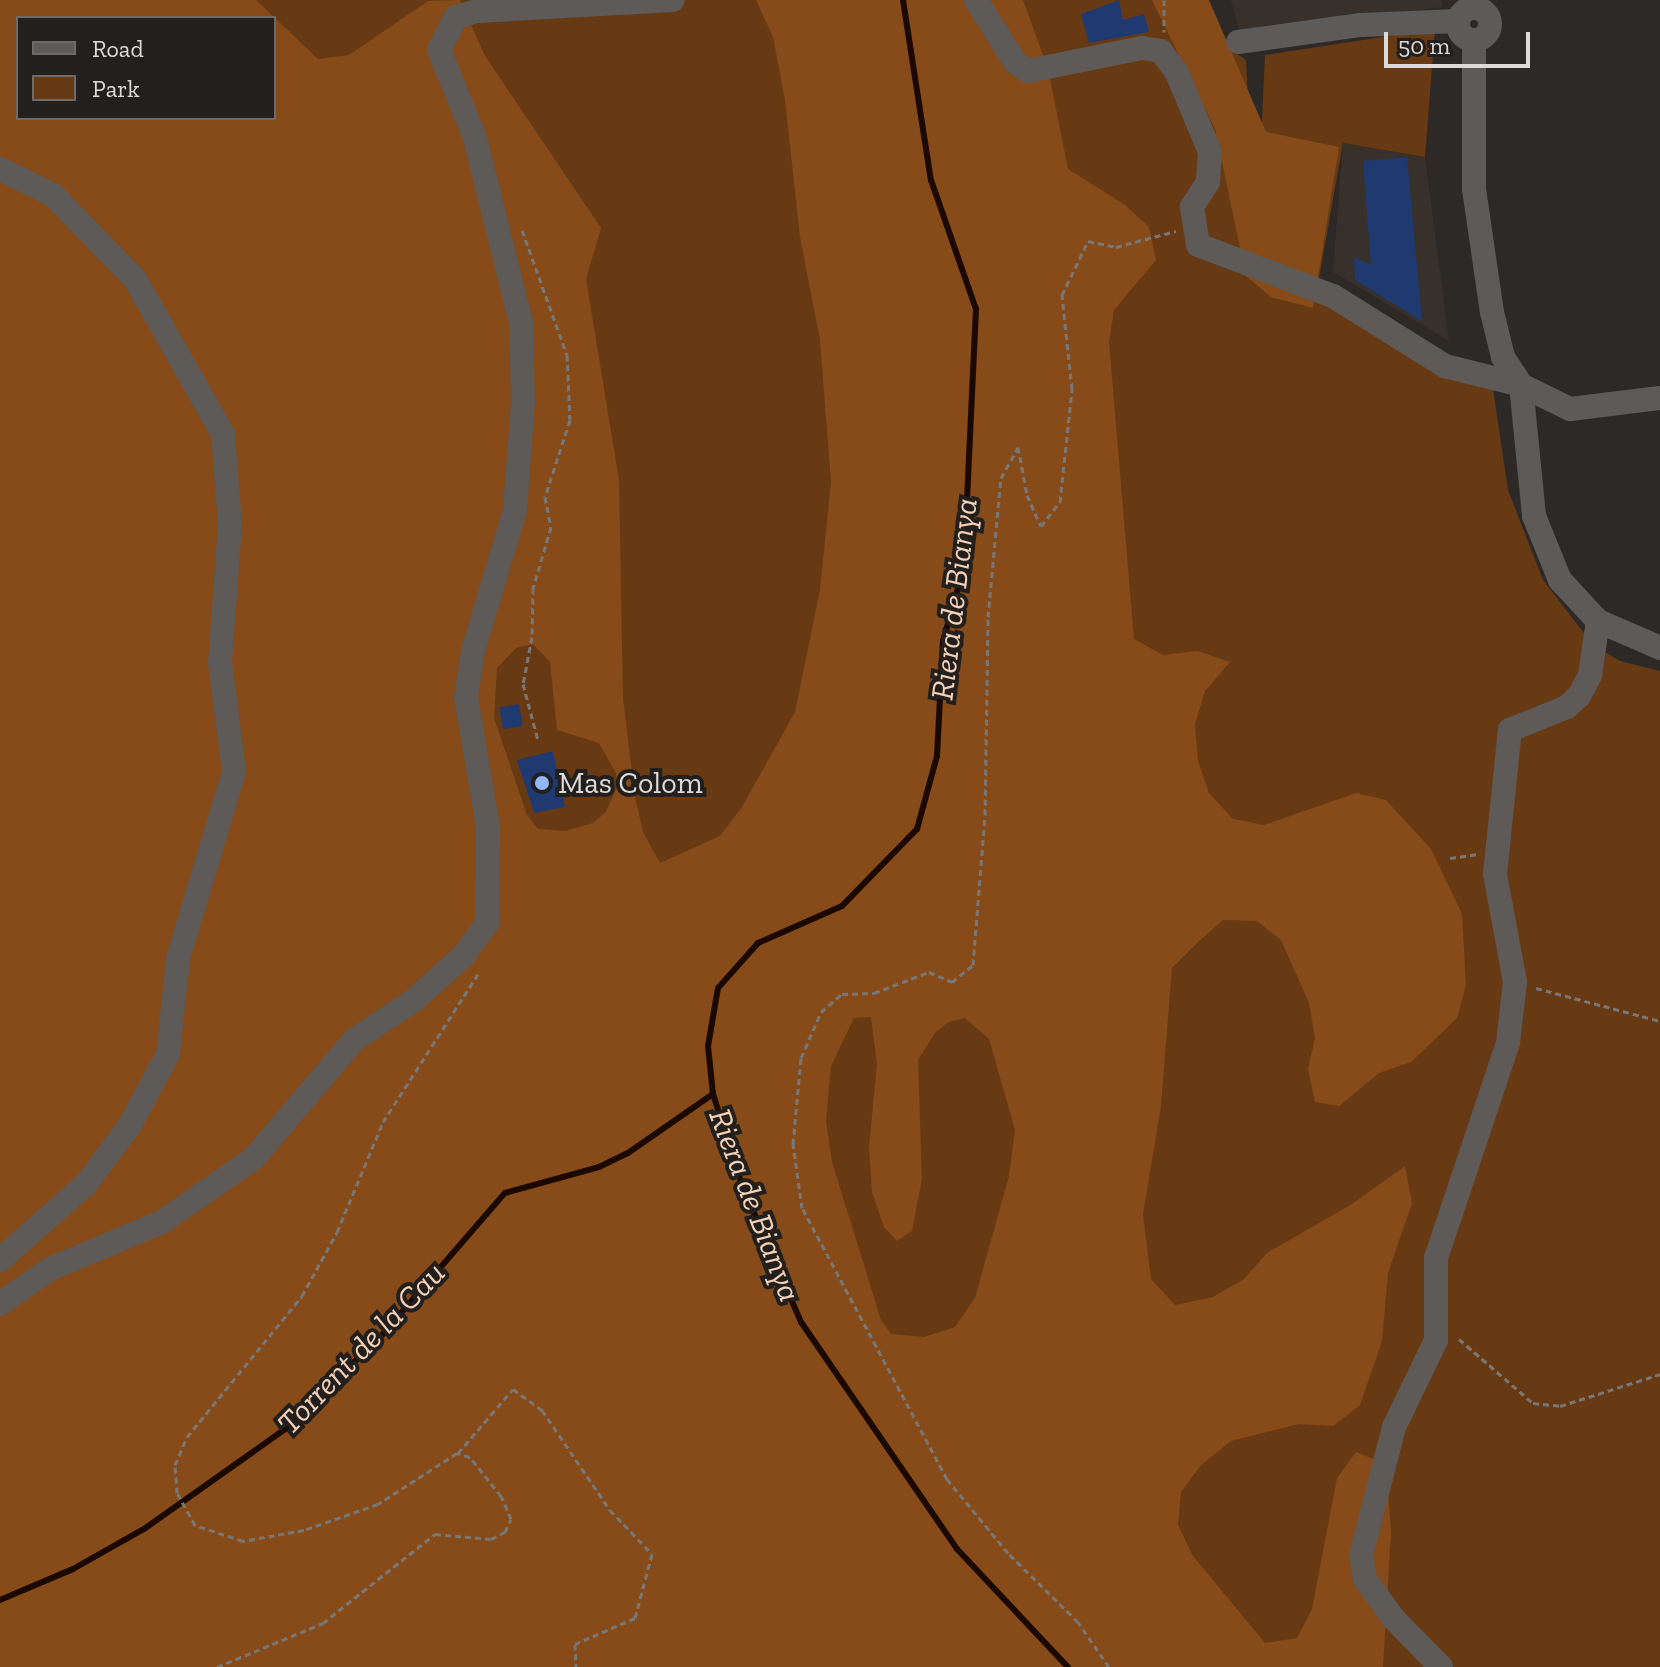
<!DOCTYPE html>
<html>
<head>
<meta charset="utf-8">
<style>
	body { margin:0 }
	#map { position:relative; width:1660px; height:1667px; overflow:hidden; background:#2c2927; font-family:"Zilla Slab",serif }
	div>[style] { position:absolute }
	.built>* { inset:0; background:#38302a }
	.green>* { inset:0; background:#683a13 }
	.forest>* { inset:0; background:#864b18 }
	.stream>* { height:6px; margin:-3px; padding:0 3px; transform-origin:3px; border-radius:3px; background:#1b0900 }
	.building>* { inset:0; background:#1f3a71; transform-origin:0 0 }
	.path>* { height:3px; margin-top:-1.5px; transform-origin:0; background:repeating-linear-gradient(90deg,#797775 0 6px,transparent 0 10px) }
	.minor>* { height:24px; margin:-12px; padding:0 12px; transform-origin:12px; border-radius:12px; background:#5e5a58 }
	.minor>.ring { margin:-12px; padding:0; box-sizing:content-box; background:none; border:24px solid #5e5a58; border-radius:50% }
	.dots>* { width:22px; height:22px; translate:-50% -50%; box-sizing:border-box; border:4px solid #221f1d; border-radius:50% }
	span { translate:-50% -50%; white-space:nowrap; text-align:center; line-height:1.15; -webkit-text-stroke:8px #221f1d; paint-order:stroke }
	.poi-label { font-size:30px; color:#dddbd9 }
	.left { translate:0 -50%; text-align:left }
	.water-label { font-size:32px; color:#f4d1b7; font-style:italic }
	.legend { position:absolute; left:16px; top:16px; width:260px; height:104px; box-sizing:border-box; background:#221f1d; border:2px solid #6d6a68; margin:0; padding:10px 14px; list-style:none; font-size:24px; color:#dddbd9 }
	.legend li { display:flex; align-items:center; gap:16px; height:40px }
	.legend b { width:40px; border:2px solid #6d6a68 }
	.scale { position:absolute; left:1384px; top:32px; width:146px; height:36px; box-sizing:border-box; border:4px solid #dddbd9; border-top:0; padding-left:10px; font-size:24px; line-height:28px; white-space:nowrap; color:#dddbd9; -webkit-text-stroke:6px #221f1d; paint-order:stroke }
</style>
</head>
<body>
<div id="map">
	<div class="built">
		<div style="clip-path:polygon(1231px 0,1441px 0,1443px 7px,1240px 35px)"></div>
		<div style="clip-path:polygon(1343px 143px,1425px 157px,1449px 341px,1333px 272px)"></div>
	</div>
	<div class="green">
		<div style="clip-path:polygon(evenodd,0 0,1206px 0,1213px 37px,1246px 60px,1256px 250px,1265px 55px,1435px 29px,1425px 157px,1343px 143px,1318px 284px,1435px 352px,1490px 369px,1508px 490px,1543px 580px,1593px 645px,1620px 661px,1660px 671px,1660px 1667px,0 1667px,0 0,18px 18px,274px 18px,274px 118px,18px 118px,18px 18px)"></div>
	</div>
	<div class="forest">
		<div style="clip-path:polygon(evenodd,0 0,256px 0,318px 59px,349px 55px,428px 1px,460px 0,485px 56px,601px 228px,586px 279px,619px 480px,623px 698px,635px 797px,643px 832px,660px 863px,720px 836px,742px 807px,795px 712px,820px 590px,831px 482px,820px 340px,800px 237px,785px 100px,773px 37px,756px 0,1023px 0,1048px 69px,1068px 169px,1125px 205px,1149px 227px,1156px 260px,1114px 310px,1109px 342px,1134px 639px,1163px 655px,1198px 651px,1230px 662px,1205px 691px,1195px 724px,1198px 761px,1209px 793px,1233px 819px,1264px 825px,1356px 793px,1386px 800px,1431px 849px,1462px 914px,1466px 985px,1457px 1018px,1411px 1062px,1379px 1073px,1339px 1106px,1315px 1102px,1308px 1069px,1315px 1038px,1309px 1003px,1281px 940px,1257px 921px,1223px 920px,1197px 943px,1172px 968px,1161px 1106px,1143px 1214px,1151px 1279px,1175px 1305px,1213px 1297px,1244px 1279px,1267px 1253px,1352px 1204px,1405px 1166px,1412px 1203px,1388px 1273px,1382px 1341px,1360px 1405px,1333px 1426px,1299px 1424px,1231px 1441px,1201px 1465px,1181px 1492px,1178px 1525px,1193px 1556px,1265px 1643px,1297px 1638px,1312px 1609px,1337px 1478px,1356px 1452px,1386px 1464px,1391px 1532px,1383px 1667px,0 1667px,0 0,18px 18px,274px 18px,274px 118px,18px 118px,18px 18px,0 0,533px 644px,550px 662px,557px 730px,599px 743px,616px 773px,616px 789px,606px 812px,593px 823px,565px 831px,538px 829px,527px 815px,494px 718px,497px 668px,516px 648px,533px 644px,0 0,871px 1017px,877px 1064px,869px 1147px,872px 1192px,884px 1227px,897px 1241px,912px 1231px,922px 1179px,918px 1060px,935px 1033px,949px 1022px,965px 1018px,989px 1039px,1015px 1130px,1009px 1176px,975px 1298px,955px 1327px,924px 1337px,891px 1334px,881px 1320px,832px 1162px,826px 1121px,831px 1066px,854px 1018px,871px 1017px)"></div>
		<div style="clip-path:polygon(1152px 0,1209px 0,1266px 132px,1339px 147px,1313px 308px,1271px 297px,1246px 276px,1215px 129px)"></div>
	</div>
	<div class="stream">
		<div style="left:903px;top:0;width:182px;rotate:81.2deg"></div>
		<div style="left:931px;top:180px;width:137px;rotate:70.8deg"></div>
		<div style="left:976px;top:309px;width:258px;rotate:92.7deg"></div>
		<div style="left:964px;top:567px;width:77px;rotate:105.8deg"></div>
		<div style="left:943px;top:641px;width:115px;rotate:93deg"></div>
		<div style="left:937px;top:756px;width:76px;rotate:105.3deg"></div>
		<div style="left:917px;top:829px;width:107px;rotate:134.2deg"></div>
		<div style="left:842px;top:906px;width:92px;rotate:156.2deg"></div>
		<div style="left:758px;top:943px;width:60px;rotate:131.6deg"></div>
		<div style="left:718px;top:988px;width:59px;rotate:99.8deg"></div>
		<div style="left:708px;top:1046px;width:48px;rotate:84.1deg"></div>
		<div style="left:713px;top:1094px;width:96px;rotate:72.3deg"></div>
		<div style="left:742px;top:1185px;width:149px;rotate:66.7deg"></div>
		<div style="left:801px;top:1322px;width:275px;rotate:55.5deg"></div>
		<div style="left:957px;top:1549px;width:162px;rotate:46.8deg"></div>
		<div style="left:0;top:1600px;width:79px;rotate:-23deg"></div>
		<div style="left:73px;top:1569px;width:81px;rotate:-29.4deg"></div>
		<div style="left:144px;top:1529px;width:173px;rotate:-35.3deg"></div>
		<div style="left:285px;top:1429px;width:134px;rotate:-44.1deg"></div>
		<div style="left:381px;top:1336px;width:189px;rotate:-49.1deg"></div>
		<div style="left:505px;top:1193px;width:98px;rotate:-15.5deg"></div>
		<div style="left:599px;top:1167px;width:32px;rotate:-26deg"></div>
		<div style="left:628px;top:1153px;width:103px;rotate:-34.8deg"></div>
	</div>
	<div class="building">
		<div style="clip-path:polygon(1119px 0,1123px 20px,1144px 14px,1149px 32px,1089px 43px,1081px 14px)"></div>
		<div style="clip-path:polygon(1407px 157px,1422px 321px,1355px 280px,1354px 257px,1371px 265px,1363px 161px)"></div>
		<div style="left:519px;top:704px;width:22px;height:20px;rotate:80deg"></div>
		<div style="clip-path:polygon(553px 751px,565px 807px,534px 813px,517px 760px)"></div>
	</div>
	<div class="path">
		<div style="left:1164px;top:0;width:32px;rotate:90deg"></div>
		<div style="left:522px;top:230px;width:133px;rotate:70.2deg"></div>
		<div style="left:567px;top:355px;width:65px;rotate:87.4deg"></div>
		<div style="left:570px;top:420px;width:81px;rotate:108deg"></div>
		<div style="left:545px;top:497px;width:31px;rotate:79deg"></div>
		<div style="left:551px;top:527px;width:64px;rotate:106.4deg"></div>
		<div style="left:533px;top:588px;width:49px;rotate:91.2deg"></div>
		<div style="left:532px;top:637px;width:48px;rotate:100.8deg"></div>
		<div style="left:523px;top:684px;width:58px;rotate:75deg"></div>
		<div style="left:1450px;top:858px;width:27px;rotate:-8deg"></div>
		<div style="left:1536px;top:988px;width:128px;rotate:14.9deg"></div>
		<div style="left:1459px;top:1339px;width:98px;rotate:40.9deg"></div>
		<div style="left:1533px;top:1403px;width:27px;rotate:6deg"></div>
		<div style="left:1560px;top:1406px;width:105px;rotate:-17.7deg"></div>
		<div style="left:458px;top:1453px;width:84px;rotate:-49.3deg"></div>
		<div style="left:513px;top:1389px;width:36px;rotate:36deg"></div>
		<div style="left:542px;top:1410px;width:121px;rotate:55.8deg"></div>
		<div style="left:610px;top:1510px;width:61px;rotate:46.3deg"></div>
		<div style="left:652px;top:1554px;width:66px;rotate:104.9deg"></div>
		<div style="left:635px;top:1618px;width:65px;rotate:156.6deg"></div>
		<div style="left:575px;top:1644px;width:23px;rotate:88deg"></div>
		<div style="left:217px;top:1667px;width:115px;rotate:-22.5deg"></div>
		<div style="left:323px;top:1623px;width:143px;rotate:-38.5deg"></div>
		<div style="left:435px;top:1534px;width:56px;rotate:5.1deg"></div>
		<div style="left:491px;top:1539px;width:16px;rotate:-27deg"></div>
		<div style="left:505px;top:1532px;width:14px;rotate:-65deg"></div>
		<div style="left:511px;top:1519px;width:25px;rotate:-113deg"></div>
		<div style="left:501px;top:1496px;width:50px;rotate:-128.5deg"></div>
		<div style="left:470px;top:1457px;width:14px;rotate:-163deg"></div>
		<div style="left:457px;top:1453px;width:94px;rotate:147.2deg"></div>
		<div style="left:378px;top:1504px;width:78px;rotate:160.6deg"></div>
		<div style="left:304px;top:1530px;width:62px;rotate:169.8deg"></div>
		<div style="left:243px;top:1541px;width:51px;rotate:-161.6deg"></div>
		<div style="left:195px;top:1525px;width:37px;rotate:-119deg"></div>
		<div style="left:177px;top:1493px;width:28px;rotate:-94deg"></div>
		<div style="left:175px;top:1465px;width:30px;rotate:-67deg"></div>
		<div style="left:187px;top:1437px;width:182px;rotate:-50.8deg"></div>
		<div style="left:302px;top:1296px;width:73px;rotate:-61.3deg"></div>
		<div style="left:337px;top:1232px;width:119px;rotate:-67.3deg"></div>
		<div style="left:383px;top:1122px;width:176px;rotate:-57.3deg"></div>
		<div style="left:1109px;top:1667px;width:55px;rotate:-124.6deg"></div>
		<div style="left:1078px;top:1622px;width:98px;rotate:-135.4deg"></div>
		<div style="left:1008px;top:1553px;width:96px;rotate:-129.5deg"></div>
		<div style="left:947px;top:1479px;width:307px;rotate:-118.1deg"></div>
		<div style="left:802px;top:1208px;width:65px;rotate:-98deg"></div>
		<div style="left:793px;top:1144px;width:86px;rotate:-84.7deg"></div>
		<div style="left:801px;top:1058px;width:50px;rotate:-66.5deg"></div>
		<div style="left:821px;top:1012px;width:28px;rotate:-41deg"></div>
		<div style="left:842px;top:994px;width:32px;rotate:-2deg"></div>
		<div style="left:874px;top:993px;width:59px;rotate:-20.9deg"></div>
		<div style="left:929px;top:972px;width:25px;rotate:23deg"></div>
		<div style="left:952px;top:982px;width:27px;rotate:-39deg"></div>
		<div style="left:973px;top:965px;width:150px;rotate:-85.4deg"></div>
		<div style="left:985px;top:815px;width:198px;rotate:-89.1deg"></div>
		<div style="left:988px;top:617px;width:140px;rotate:-84.7deg"></div>
		<div style="left:1001px;top:478px;width:35px;rotate:-61deg"></div>
		<div style="left:1018px;top:447px;width:49px;rotate:79.4deg"></div>
		<div style="left:1027px;top:495px;width:34px;rotate:66deg"></div>
		<div style="left:1041px;top:526px;width:31px;rotate:-52deg"></div>
		<div style="left:1060px;top:502px;width:114px;rotate:-83.9deg"></div>
		<div style="left:1072px;top:389px;width:95px;rotate:-96.1deg"></div>
		<div style="left:1062px;top:295px;width:60px;rotate:-64.3deg"></div>
		<div style="left:1088px;top:241px;width:29px;rotate:12deg"></div>
		<div style="left:1116px;top:247px;width:62px;rotate:-14.9deg"></div>
	</div>
	<div class="minor">
		<div style="left:976px;top:0;width:73px;rotate:57.8deg"></div>
		<div style="left:1015px;top:62px;width:16px;rotate:35deg"></div>
		<div style="left:1028px;top:71px;width:116px;rotate:-11.4deg"></div>
		<div style="left:1142px;top:48px;width:19px;rotate:9deg"></div>
		<div style="left:1161px;top:51px;width:27px;rotate:54deg"></div>
		<div style="left:1177px;top:73px;width:86px;rotate:67.3deg"></div>
		<div style="left:1210px;top:152px;width:30px;rotate:94deg"></div>
		<div style="left:1208px;top:182px;width:30px;rotate:123deg"></div>
		<div style="left:1192px;top:207px;width:38px;rotate:81deg"></div>
		<div style="left:1198px;top:245px;width:144px;rotate:20.7deg"></div>
		<div style="left:1333px;top:296px;width:132px;rotate:32deg"></div>
		<div style="left:1445px;top:366px;width:78px;rotate:14deg"></div>
		<div style="left:1521px;top:385px;width:55px;rotate:26.1deg"></div>
		<div style="left:1570px;top:409px;width:91px;rotate:-7deg"></div>
		<div class="ring" style="left:1458px;top:8px;width:8px;height:8px"></div>
		<div style="left:1474px;top:41px;width:148px;rotate:90deg"></div>
		<div style="left:1474px;top:189px;width:124px;rotate:81.7deg"></div>
		<div style="left:1492px;top:312px;width:46px;rotate:76.3deg"></div>
		<div style="left:1503px;top:357px;width:33px;rotate:57deg"></div>
		<div style="left:1238px;top:42px;width:124px;rotate:-7.9deg"></div>
		<div style="left:1361px;top:25px;width:97px;rotate:-2.4deg"></div>
		<div style="left:0;top:169px;width:59px;rotate:26.1deg"></div>
		<div style="left:53px;top:195px;width:117px;rotate:45.7deg"></div>
		<div style="left:135px;top:279px;width:178px;rotate:60.4deg"></div>
		<div style="left:223px;top:434px;width:90px;rotate:85.6deg"></div>
		<div style="left:230px;top:524px;width:138px;rotate:94.1deg"></div>
		<div style="left:220px;top:662px;width:111px;rotate:82.7deg"></div>
		<div style="left:234px;top:772px;width:195px;rotate:106.7deg"></div>
		<div style="left:178px;top:959px;width:96px;rotate:96deg"></div>
		<div style="left:168px;top:1054px;width:81px;rotate:118.2deg"></div>
		<div style="left:130px;top:1125px;width:74px;rotate:126.7deg"></div>
		<div style="left:86px;top:1184px;width:115px;rotate:138.5deg"></div>
		<div style="left:1521px;top:385px;width:132px;rotate:84.3deg"></div>
		<div style="left:1534px;top:516px;width:69px;rotate:67.9deg"></div>
		<div style="left:1560px;top:580px;width:56px;rotate:47.2deg"></div>
		<div style="left:1598px;top:621px;width:68px;rotate:23.5deg"></div>
		<div style="left:0;top:1304px;width:61px;rotate:-35deg"></div>
		<div style="left:50px;top:1269px;width:121px;rotate:-22.8deg"></div>
		<div style="left:162px;top:1222px;width:112px;rotate:-34.8deg"></div>
		<div style="left:254px;top:1158px;width:155px;rotate:-49.7deg"></div>
		<div style="left:354px;top:1040px;width:71px;rotate:-33.5deg"></div>
		<div style="left:413px;top:1001px;width:69px;rotate:-42deg"></div>
		<div style="left:464px;top:955px;width:39px;rotate:-54deg"></div>
		<div style="left:487px;top:923px;width:96px;rotate:-89.4deg"></div>
		<div style="left:488px;top:827px;width:132px;rotate:-99.6deg"></div>
		<div style="left:466px;top:697px;width:47px;rotate:-81.3deg"></div>
		<div style="left:473px;top:651px;width:147px;rotate:-73.4deg"></div>
		<div style="left:515px;top:510px;width:108px;rotate:-85.8deg"></div>
		<div style="left:523px;top:402px;width:79px;rotate:-91.5deg"></div>
		<div style="left:521px;top:323px;width:191px;rotate:-104deg"></div>
		<div style="left:475px;top:138px;width:95px;rotate:-112.2deg"></div>
		<div style="left:439px;top:50px;width:37px;rotate:-63deg"></div>
		<div style="left:456px;top:17px;width:22px;rotate:-16deg"></div>
		<div style="left:477px;top:11px;width:196px;rotate:-3.2deg"></div>
		<div style="left:1441px;top:1667px;width:69px;rotate:-134.4deg"></div>
		<div style="left:1393px;top:1618px;width:48px;rotate:-125.7deg"></div>
		<div style="left:1365px;top:1579px;width:24px;rotate:-99deg"></div>
		<div style="left:1361px;top:1555px;width:132px;rotate:-75.5deg"></div>
		<div style="left:1394px;top:1427px;width:97px;rotate:-64.2deg"></div>
		<div style="left:1436px;top:1340px;width:82px;rotate:-90deg"></div>
		<div style="left:1436px;top:1258px;width:227px;rotate:-71.5deg"></div>
		<div style="left:1508px;top:1043px;width:61px;rotate:-83.5deg"></div>
		<div style="left:1515px;top:982px;width:110px;rotate:-100.5deg"></div>
		<div style="left:1495px;top:874px;width:145px;rotate:-84.1deg"></div>
		<div style="left:1510px;top:730px;width:61px;rotate:-22deg"></div>
		<div style="left:1567px;top:707px;width:16px;rotate:-43deg"></div>
		<div style="left:1579px;top:696px;width:24px;rotate:-62deg"></div>
		<div style="left:1590px;top:675px;width:55px;rotate:-81.6deg"></div>
	</div>
	<div class="dots">
		<div style="left:542px;top:783px;background:#92b7fd"></div>
	</div>
	<div class="poi-label">
		<span class="left" style="left:558px;top:783px">Mas Colom</span>
	</div>
	<div class="water-label">
		<span style="left:954px;top:599px;rotate:-83deg">Riera de Bianya</span>
		<span style="left:755px;top:1205px;rotate:69deg">Riera de Bianya</span>
		<span style="left:361px;top:1348px;rotate:-46deg">Torrent de la Cau</span>
	</div>
	<ul class="legend">
	<li><b style="height:10px;background:#5e5a58"></b>Road</li>
	<li><b style="height:22px;background:#683a13"></b>Park</li>
	</ul>
	<div class="scale">50 m</div>
</div>
</body>
</html>
